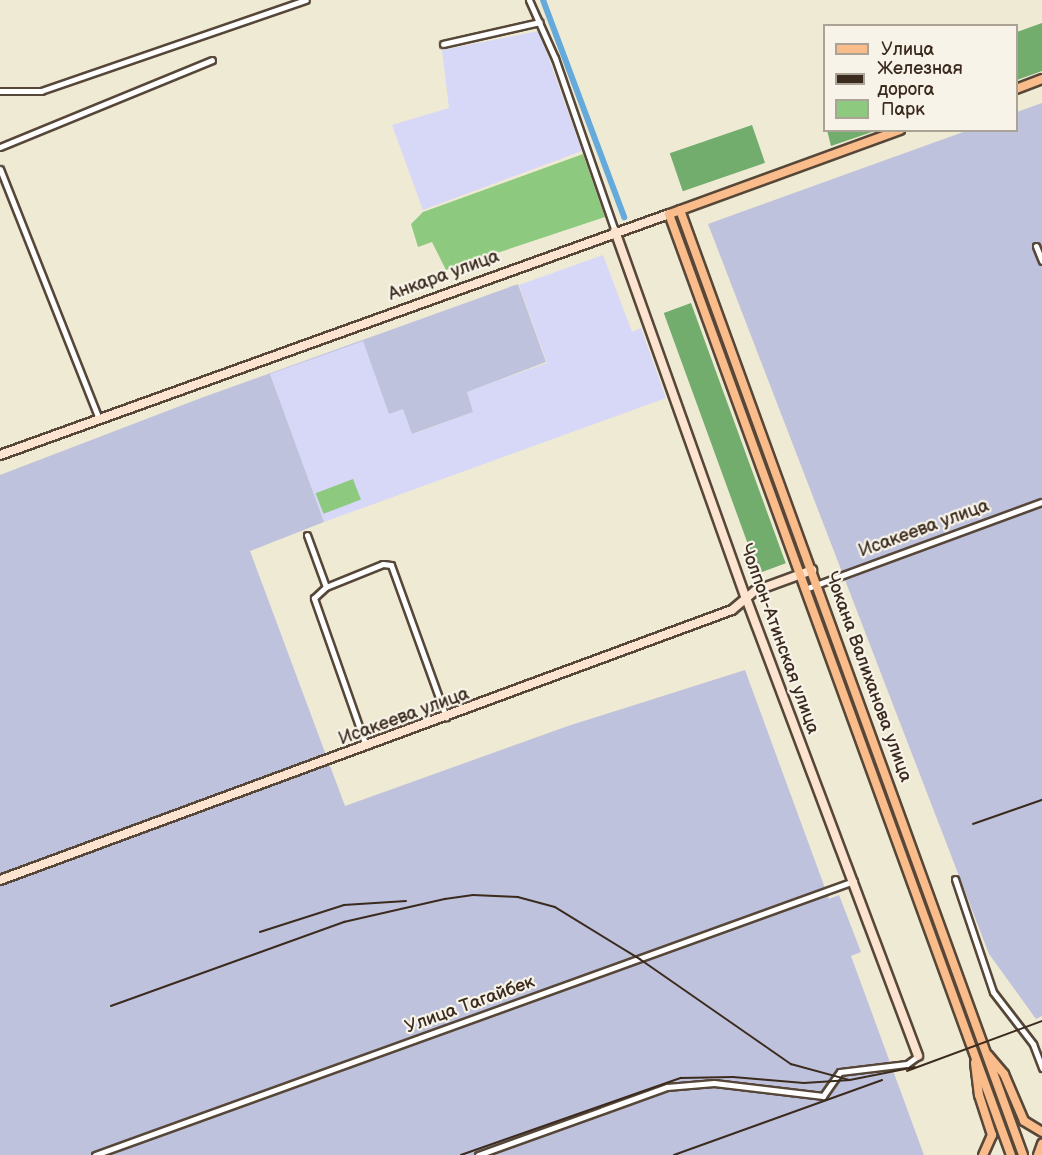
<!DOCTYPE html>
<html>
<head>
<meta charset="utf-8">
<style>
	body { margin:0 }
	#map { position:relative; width:1042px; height:1155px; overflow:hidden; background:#efead3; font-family:"Balsamiq Sans",sans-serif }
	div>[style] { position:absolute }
	.built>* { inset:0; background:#d7d7f8 }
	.industrial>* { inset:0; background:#bfc2dd }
	.green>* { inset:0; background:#8dc97e; transform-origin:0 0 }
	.forest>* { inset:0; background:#72ad6d; transform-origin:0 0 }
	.canal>* { height:6px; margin:-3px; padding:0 3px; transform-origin:3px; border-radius:3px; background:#65aada }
	.roads { filter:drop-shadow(2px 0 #564739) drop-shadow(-2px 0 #564739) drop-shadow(0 2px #564739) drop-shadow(0 -2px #564739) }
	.street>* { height:5px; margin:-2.5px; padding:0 2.5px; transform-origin:2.5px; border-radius:2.5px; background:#fff }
	.secondary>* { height:8px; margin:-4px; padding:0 4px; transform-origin:4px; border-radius:4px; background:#fde4d1 }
	.primary>* { height:8px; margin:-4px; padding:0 4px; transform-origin:4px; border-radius:4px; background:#fabc8b }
	.rail>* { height:1.5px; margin:-0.75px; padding:0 0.75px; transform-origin:0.75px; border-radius:0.75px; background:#3b2a1e }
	span { translate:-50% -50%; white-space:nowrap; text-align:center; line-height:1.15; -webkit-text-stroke:4.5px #f7f3e8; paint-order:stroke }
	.street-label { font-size:18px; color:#3b2a1e }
	.legend { position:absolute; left:823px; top:24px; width:195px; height:108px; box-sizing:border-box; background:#f7f3e8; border:2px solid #aca397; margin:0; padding:8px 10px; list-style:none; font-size:18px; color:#3b2a1e }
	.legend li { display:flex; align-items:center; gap:12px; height:30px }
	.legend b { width:30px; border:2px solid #aca397 }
</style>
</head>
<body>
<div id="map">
	<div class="built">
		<div style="clip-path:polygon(539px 31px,582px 151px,423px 210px,392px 125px,449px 108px,442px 50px)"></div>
		<div style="clip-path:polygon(603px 255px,632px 332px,641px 328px,666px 398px,324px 522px,270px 374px,363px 340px,389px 413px,403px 409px,413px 434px,473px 412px,466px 392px,547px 363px,519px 285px)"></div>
	</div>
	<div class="industrial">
		<div style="clip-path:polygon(1042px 103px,1042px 1016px,1036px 1019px,989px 954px,708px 224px,966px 131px,1016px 130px,1017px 112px)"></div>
		<div style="clip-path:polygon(518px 284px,546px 362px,467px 392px,473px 412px,412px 434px,403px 409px,389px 414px,363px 341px,270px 374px,324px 522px,250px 551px,345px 806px,568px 726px,745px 670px,829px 899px,839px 895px,861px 952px,851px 956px,924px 1155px,0 1155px,0 475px,201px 398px)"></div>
	</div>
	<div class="green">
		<div style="clip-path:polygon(583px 154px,605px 217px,446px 270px,432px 242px,418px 247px,411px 224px,423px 212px)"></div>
		<div style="left:353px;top:479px;width:22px;height:40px;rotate:69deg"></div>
	</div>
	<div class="forest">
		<div style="clip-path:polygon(1042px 23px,1042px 71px,1017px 80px,1017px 32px)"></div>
		<div style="left:752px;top:125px;width:40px;height:87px;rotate:71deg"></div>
		<div style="clip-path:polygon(827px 130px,875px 130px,875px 131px,831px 146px)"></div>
		<div style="left:691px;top:303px;width:277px;height:29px;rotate:70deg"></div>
	</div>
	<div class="canal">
		<div style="left:543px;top:0;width:232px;rotate:69.5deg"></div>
	</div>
	<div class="roads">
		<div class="street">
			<div style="left:529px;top:0;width:64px;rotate:65.9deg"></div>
			<div style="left:555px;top:58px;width:183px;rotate:70.9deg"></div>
			<div style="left:443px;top:44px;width:99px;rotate:-12.8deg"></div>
			<div style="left:0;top:91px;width:41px"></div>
			<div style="left:41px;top:91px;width:280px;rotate:-19deg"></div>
			<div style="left:0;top:147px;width:229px;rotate:-22.3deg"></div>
			<div style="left:0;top:169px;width:269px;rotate:68.4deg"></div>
			<div style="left:1036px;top:246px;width:16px;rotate:68deg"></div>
			<div style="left:307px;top:535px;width:55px;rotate:69.9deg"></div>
			<div style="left:805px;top:589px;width:252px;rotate:-20.2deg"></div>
			<div style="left:366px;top:746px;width:157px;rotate:-109.4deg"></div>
			<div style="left:314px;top:598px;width:16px;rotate:-43deg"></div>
			<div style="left:326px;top:587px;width:61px;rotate:-22deg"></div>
			<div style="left:383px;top:564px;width:8px;rotate:7deg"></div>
			<div style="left:391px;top:565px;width:162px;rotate:70.1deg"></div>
			<div style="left:955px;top:879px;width:119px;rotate:71.4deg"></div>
			<div style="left:993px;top:992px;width:66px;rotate:52.4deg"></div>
			<div style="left:1033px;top:1044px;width:26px;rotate:69deg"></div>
			<div style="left:95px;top:1155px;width:807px;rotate:-19.85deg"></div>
			<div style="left:478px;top:1155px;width:201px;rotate:-19.8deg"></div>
			<div style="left:667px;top:1087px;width:47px;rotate:-4.9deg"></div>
			<div style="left:714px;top:1083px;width:110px;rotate:6.8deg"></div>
			<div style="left:823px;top:1096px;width:29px;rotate:-55deg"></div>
			<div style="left:840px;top:1072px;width:67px;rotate:-6.8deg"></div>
			<div style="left:907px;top:1064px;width:14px;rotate:-36deg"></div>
		</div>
		<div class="secondary">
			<div style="left:615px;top:231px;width:390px;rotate:70.4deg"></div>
			<div style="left:746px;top:598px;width:489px;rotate:69.4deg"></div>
			<div style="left:0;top:455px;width:711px;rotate:-19.81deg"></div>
			<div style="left:0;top:880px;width:780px;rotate:-20.25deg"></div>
			<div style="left:732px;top:610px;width:30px;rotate:-40deg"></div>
			<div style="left:755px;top:591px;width:61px;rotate:-20.2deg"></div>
		</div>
		<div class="primary">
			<div style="left:1016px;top:89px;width:28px;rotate:-21deg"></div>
			<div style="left:900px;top:130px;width:246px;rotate:160deg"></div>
			<div style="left:669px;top:214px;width:1001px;rotate:70.03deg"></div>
			<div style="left:680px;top:210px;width:1005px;rotate:70.05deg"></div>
			<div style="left:988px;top:1055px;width:25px;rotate:50deg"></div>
			<div style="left:1004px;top:1074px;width:51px;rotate:66.9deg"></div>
			<div style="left:1024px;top:1121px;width:21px;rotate:31deg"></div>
			<div style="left:975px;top:1063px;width:32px;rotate:83deg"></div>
			<div style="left:979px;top:1095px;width:42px;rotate:72deg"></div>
			<div style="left:992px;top:1135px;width:22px;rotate:114deg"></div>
			<div style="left:1038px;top:1155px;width:12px;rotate:-70deg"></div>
		</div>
	</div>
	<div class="rail">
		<div style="left:973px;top:824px;width:73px;rotate:-19.2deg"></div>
		<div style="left:260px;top:932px;width:88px;rotate:-17.8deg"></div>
		<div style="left:344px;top:905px;width:62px;rotate:-3.7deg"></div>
		<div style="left:111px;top:1006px;width:248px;rotate:-19.8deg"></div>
		<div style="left:344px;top:922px;width:104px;rotate:-12.8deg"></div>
		<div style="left:445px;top:899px;width:28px;rotate:-8deg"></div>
		<div style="left:473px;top:895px;width:45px;rotate:2.5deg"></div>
		<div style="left:518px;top:897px;width:38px;rotate:15deg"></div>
		<div style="left:555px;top:907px;width:100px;rotate:31.5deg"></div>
		<div style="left:640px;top:959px;width:184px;rotate:34.8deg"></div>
		<div style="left:791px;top:1064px;width:61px;rotate:15.2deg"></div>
		<div style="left:907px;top:1071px;width:144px;rotate:-20.3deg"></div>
		<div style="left:461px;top:1155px;width:233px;rotate:-19.3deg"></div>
		<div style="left:681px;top:1078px;width:52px;rotate:-1.1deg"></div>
		<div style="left:733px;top:1077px;width:71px;rotate:4.8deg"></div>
		<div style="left:804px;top:1083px;width:46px;rotate:-3.7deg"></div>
		<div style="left:850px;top:1080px;width:66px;rotate:-11.3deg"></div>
		<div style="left:674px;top:1155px;width:221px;rotate:-19.8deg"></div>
	</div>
	<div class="street-label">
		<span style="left:444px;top:276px;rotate:-20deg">Анкара улица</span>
		<span style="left:924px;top:529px;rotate:-20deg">Исакеева улица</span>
		<span style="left:779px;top:639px;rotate:70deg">Чолпон-Атинская улица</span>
		<span style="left:868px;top:677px;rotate:70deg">Чокана Валиханова улица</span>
		<span style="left:404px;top:717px;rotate:-20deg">Исакеева улица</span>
		<span style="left:470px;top:1005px;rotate:-20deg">Улица Тагайбек</span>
	</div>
	<ul class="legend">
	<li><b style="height:8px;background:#fabc8b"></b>Улица</li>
	<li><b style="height:8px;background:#3b2a1e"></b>Железная дорога</li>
	<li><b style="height:16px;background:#8dc97e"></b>Парк</li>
	</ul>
</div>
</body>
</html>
